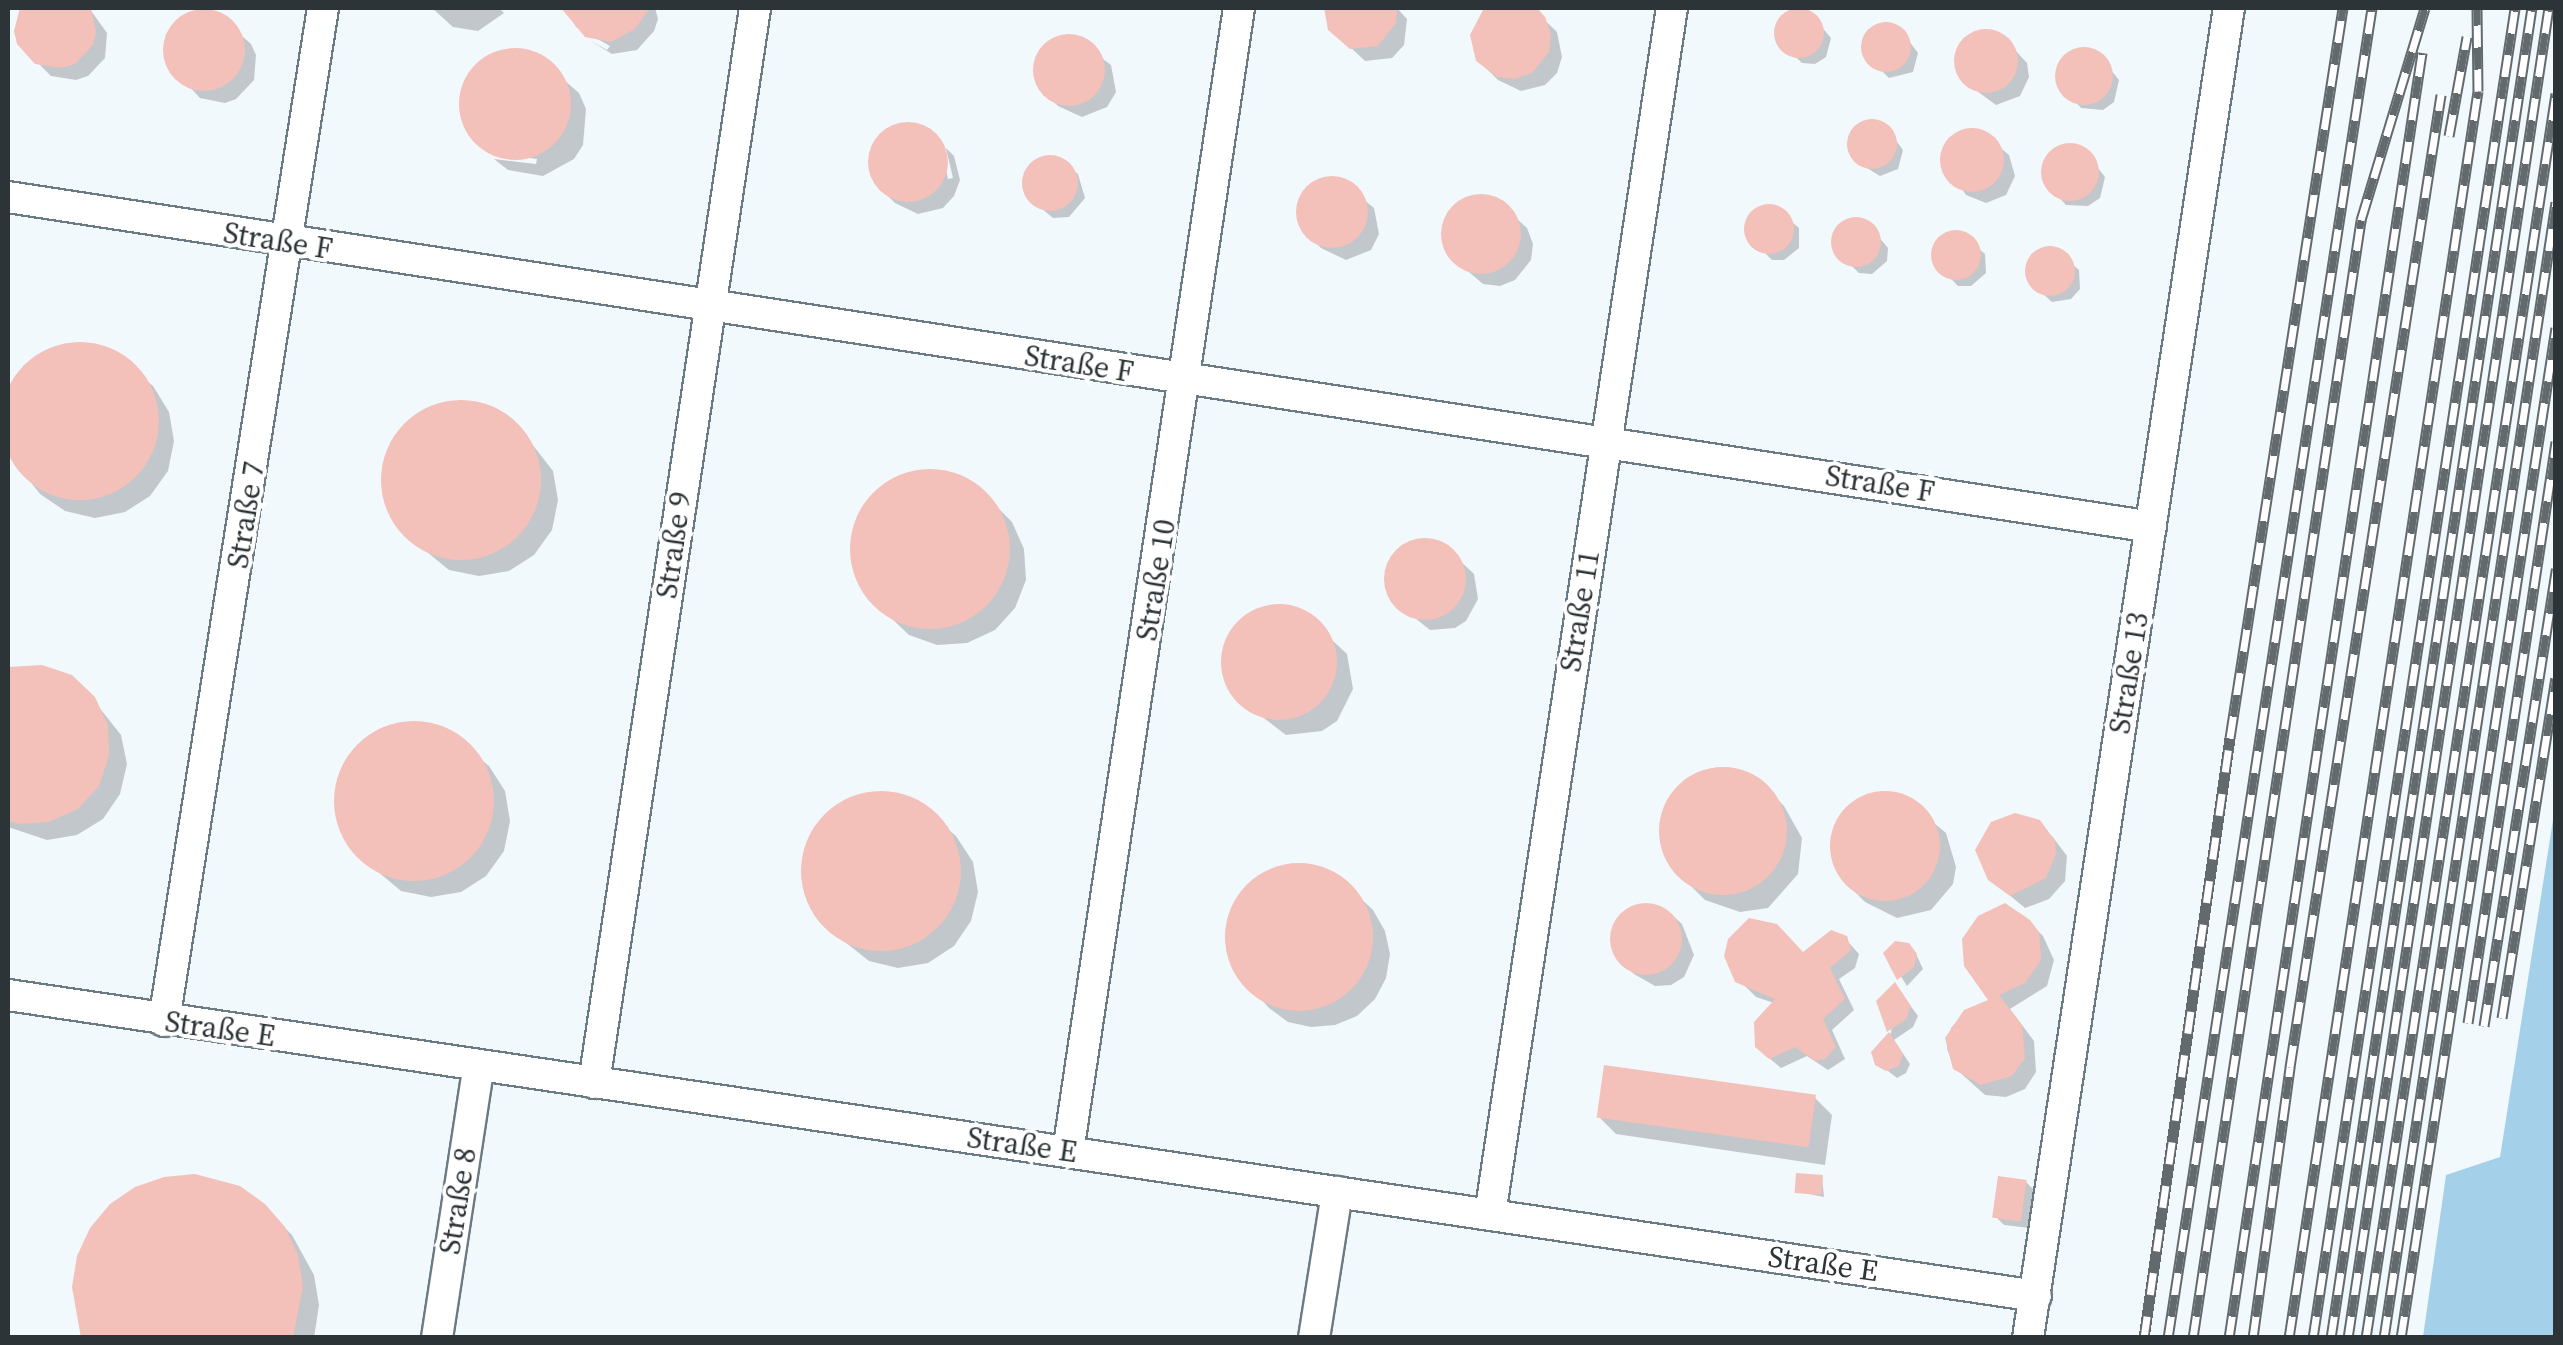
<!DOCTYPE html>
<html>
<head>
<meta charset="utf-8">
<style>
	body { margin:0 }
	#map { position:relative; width:2563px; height:1345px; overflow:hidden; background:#f2f9fd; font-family:"Source Serif 4",serif }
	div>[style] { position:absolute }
	.green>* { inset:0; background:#a4d1e9 }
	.shadow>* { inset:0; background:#0003 }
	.building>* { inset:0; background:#f3c0ba; transform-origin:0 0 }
	.round { border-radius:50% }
	.roads { filter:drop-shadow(2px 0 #6b7b84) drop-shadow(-2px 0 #6b7b84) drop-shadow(0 2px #6b7b84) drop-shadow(0 -2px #6b7b84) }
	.minor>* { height:30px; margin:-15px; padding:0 15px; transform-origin:15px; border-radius:15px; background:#fff }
	.rail>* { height:11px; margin-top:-5.5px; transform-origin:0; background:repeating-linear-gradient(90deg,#fff 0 22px,#636a6e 0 44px); box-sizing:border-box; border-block:2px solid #636a6e }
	span { translate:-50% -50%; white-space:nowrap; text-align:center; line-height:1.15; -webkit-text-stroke:8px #fff; paint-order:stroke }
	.street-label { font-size:30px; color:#2d3438 }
	.frame { position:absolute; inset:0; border:10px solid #2d3438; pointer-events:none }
</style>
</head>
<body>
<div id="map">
	<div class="green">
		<div style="clip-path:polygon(2555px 807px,2555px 1337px,2423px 1337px,2446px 1175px,2500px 1157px)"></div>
	</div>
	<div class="shadow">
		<div style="clip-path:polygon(23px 8px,89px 8px,107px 33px,105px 58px,88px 76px,76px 80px,51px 76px,37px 62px,18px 18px)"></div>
		<div style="clip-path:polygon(432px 8px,499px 8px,504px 13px,478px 31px,453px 27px)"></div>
		<div style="clip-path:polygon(568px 8px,655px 8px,658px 19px,654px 31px,637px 50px,612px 54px,589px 40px,607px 50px,610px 46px,576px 27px)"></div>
		<div style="clip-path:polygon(1330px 8px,1397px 8px,1407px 19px,1404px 45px,1392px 58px,1365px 61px,1331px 29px)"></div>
		<div style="clip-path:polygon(1489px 8px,1532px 8px,1557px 32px,1562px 57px,1557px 73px,1545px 85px,1521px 91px,1498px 80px,1484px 66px,1473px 35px)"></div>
		<div style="clip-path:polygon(1790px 12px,1810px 13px,1831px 38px,1826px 57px,1815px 64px,1802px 63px,1778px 40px,1777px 27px)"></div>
		<div style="clip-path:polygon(192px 14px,217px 14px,251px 44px,256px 55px,254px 80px,236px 99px,225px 103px,200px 98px,169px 65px,167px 40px,181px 20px)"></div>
		<div style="clip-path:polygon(1877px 27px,1897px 28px,1906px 37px,1918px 53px,1913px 72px,1889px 78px,1865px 54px,1865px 42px)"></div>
		<div style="clip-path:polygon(1982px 32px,2003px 37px,2027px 63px,2029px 77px,2020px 96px,1996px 105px,1966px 83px,1957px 63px,1963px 42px)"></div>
		<div style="clip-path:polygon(1074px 37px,1111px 65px,1116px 92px,1107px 107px,1082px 117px,1058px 106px,1044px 92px,1036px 67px,1048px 43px)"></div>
		<div style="clip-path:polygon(2075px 51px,2097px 53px,2119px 80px,2114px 102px,2103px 110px,2081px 108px,2058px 81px,2060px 66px)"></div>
		<div style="clip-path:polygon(497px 53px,533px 53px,579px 93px,586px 109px,583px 145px,574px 159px,543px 176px,508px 170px,494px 159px,536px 164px,537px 159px,487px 152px,475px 141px,461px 108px,470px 74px)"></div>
		<div style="clip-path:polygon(912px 124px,928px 130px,940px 141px,948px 179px,953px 178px,946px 148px,954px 156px,960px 180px,954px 196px,943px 208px,918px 214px,895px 203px,881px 189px,872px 175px,870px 158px,880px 135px,895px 126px)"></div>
		<div style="clip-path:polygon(1863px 124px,1882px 125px,1891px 134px,1903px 150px,1898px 169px,1880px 176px,1859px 163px,1851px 152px,1853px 132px)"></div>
		<div style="clip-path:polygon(1980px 131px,2009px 155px,2015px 176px,2006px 195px,1986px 203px,1966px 195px,1943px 161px,1945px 147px,1954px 136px)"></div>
		<div style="clip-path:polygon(2061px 147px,2083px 149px,2105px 177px,2100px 198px,2088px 206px,2066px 205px,2046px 184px,2045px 162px)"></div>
		<div style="clip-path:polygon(1054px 158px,1078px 174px,1085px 198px,1069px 217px,1053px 218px,1030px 199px,1026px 174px,1037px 161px)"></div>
		<div style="clip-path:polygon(1338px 179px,1374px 208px,1379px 234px,1371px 250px,1346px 260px,1321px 248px,1308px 235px,1299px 209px,1312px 186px)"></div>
		<div style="clip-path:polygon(1468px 198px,1493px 198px,1527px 228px,1533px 244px,1531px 260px,1515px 280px,1500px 286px,1483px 284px,1449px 255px,1443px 239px,1445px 222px,1454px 207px)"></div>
		<div style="clip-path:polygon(1774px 207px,1799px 228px,1799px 248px,1784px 260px,1772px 260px,1748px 236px,1748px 223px,1755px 212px)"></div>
		<div style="clip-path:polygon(1848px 222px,1867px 223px,1888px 248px,1887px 261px,1872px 274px,1859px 273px,1835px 250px,1835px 236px)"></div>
		<div style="clip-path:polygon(1960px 233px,1985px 254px,1986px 273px,1971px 286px,1958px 286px,1935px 262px,1934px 249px,1941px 238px)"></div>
		<div style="clip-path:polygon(2054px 249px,2079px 270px,2080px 289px,2071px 299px,2052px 302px,2032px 284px,2028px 265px,2035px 254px)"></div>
		<div style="clip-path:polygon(79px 343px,109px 350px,153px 386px,169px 412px,174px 441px,168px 471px,150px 496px,125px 512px,95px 518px,65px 511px,40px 494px,8px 453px,8px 389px,24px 365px,50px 349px)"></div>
		<div style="clip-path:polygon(463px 402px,493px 409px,518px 426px,553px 471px,558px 500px,552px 530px,534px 555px,509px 571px,479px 576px,449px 570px,405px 534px,389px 508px,384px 478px,390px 449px,408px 424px,433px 408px)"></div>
		<div style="clip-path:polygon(942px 472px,970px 483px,993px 503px,1012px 522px,1024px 549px,1026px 580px,1015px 608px,995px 630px,967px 643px,937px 645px,909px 635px,867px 595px,854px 568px,853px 537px,864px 509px,884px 487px,911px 474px)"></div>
		<div style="clip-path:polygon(1416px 541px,1441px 543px,1474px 574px,1478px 599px,1466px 621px,1455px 628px,1430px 630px,1395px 602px,1387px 578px,1389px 566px,1395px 555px)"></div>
		<div style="clip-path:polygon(1265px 609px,1301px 611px,1347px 654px,1353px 689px,1337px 721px,1322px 731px,1286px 735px,1236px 697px,1224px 663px,1226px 645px,1248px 616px)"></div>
		<div style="clip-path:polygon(32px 667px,86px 691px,121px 735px,127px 764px,120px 794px,103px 819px,77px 835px,47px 840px,8px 827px,8px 671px)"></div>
		<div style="clip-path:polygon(416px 723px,445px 730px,489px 766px,505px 791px,510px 821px,504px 851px,486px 876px,461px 892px,431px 897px,401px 891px,358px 855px,341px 829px,336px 799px,343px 770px,360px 745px,386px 729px)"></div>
		<div style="clip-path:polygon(1714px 770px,1751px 777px,1766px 787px,1784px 806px,1802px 838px,1798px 874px,1768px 908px,1740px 912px,1705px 900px,1674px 869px,1661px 835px,1670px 799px,1697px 775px)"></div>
		<div style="clip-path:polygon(883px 794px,913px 800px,956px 836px,973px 862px,978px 892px,971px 921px,954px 946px,928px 963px,898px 968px,869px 961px,825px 926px,809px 900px,803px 870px,810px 840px,828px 816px,853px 799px)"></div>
		<div style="clip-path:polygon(1900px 795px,1946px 833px,1956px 867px,1953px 884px,1931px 910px,1897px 918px,1865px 902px,1847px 884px,1837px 870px,1833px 835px,1850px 806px,1865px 797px)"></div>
		<div style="clip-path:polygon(2027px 817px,2052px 836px,2067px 856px,2065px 881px,2049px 899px,2025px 908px,1990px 879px,1992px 823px,2003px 818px)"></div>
		<div style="clip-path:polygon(1291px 866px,1314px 867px,1336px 875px,1373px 910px,1385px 931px,1390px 954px,1386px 978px,1375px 999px,1357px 1016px,1335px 1025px,1311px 1027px,1288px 1022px,1269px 1008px,1236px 972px,1228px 950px,1228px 927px,1235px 904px,1249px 886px,1268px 873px)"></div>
		<div style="clip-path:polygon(1652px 906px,1668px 911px,1682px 924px,1694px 955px,1684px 977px,1671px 985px,1655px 986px,1634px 974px,1620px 960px,1613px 937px,1617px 922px,1628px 910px)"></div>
		<div style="clip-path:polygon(2029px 922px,2043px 936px,2054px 960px,2047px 986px,2010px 1009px,2034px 1041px,2036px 1072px,2025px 1089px,2006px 1097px,1985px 1095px,1955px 1068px,1947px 1049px,1951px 1028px,1965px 1013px,1992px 1001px)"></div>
		<div style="clip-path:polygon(1841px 934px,1859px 954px,1855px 968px,1839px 979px,1854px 1010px,1832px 1030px,1845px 1059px,1828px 1070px,1807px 1056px,1781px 1068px,1768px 1057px,1774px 1003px,1756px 997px,1732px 973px,1803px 955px)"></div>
		<div style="clip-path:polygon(1886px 953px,1916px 954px,1923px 969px,1907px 986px)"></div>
		<div style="clip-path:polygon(1895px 985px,1918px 1016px,1913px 1027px,1894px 1040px,1910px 1064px,1906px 1073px,1897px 1078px,1883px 1067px,1876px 1047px,1891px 1033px)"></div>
		<div style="clip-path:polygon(1815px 1098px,1832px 1115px,1825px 1165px,1616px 1134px,1598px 1116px)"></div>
		<div style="clip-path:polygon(1822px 1177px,1824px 1197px,1798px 1192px)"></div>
		<div style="clip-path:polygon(2026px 1182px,2034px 1190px,2030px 1228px,2004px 1225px,1996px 1217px)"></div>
		<div style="clip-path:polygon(274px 1217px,292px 1235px,314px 1275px,319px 1305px,314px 1338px,86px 1338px)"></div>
	</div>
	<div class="building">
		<div style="clip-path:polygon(20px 8px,91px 8px,96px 32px,93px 45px,75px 64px,62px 68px,35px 64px,17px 44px,14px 31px)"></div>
		<div style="clip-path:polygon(561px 8px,650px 8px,635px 29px,611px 42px,585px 37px)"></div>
		<div style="clip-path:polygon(1324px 8px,1397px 8px,1396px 23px,1378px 46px,1350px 49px,1328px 30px)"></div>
		<div style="clip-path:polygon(1484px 8px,1537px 8px,1545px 17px,1551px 34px,1549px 52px,1532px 73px,1515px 79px,1497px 77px,1476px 61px,1470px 35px)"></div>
		<div class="round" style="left:1774px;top:8px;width:50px;height:50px"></div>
		<div class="round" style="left:163px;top:9px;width:82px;height:82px"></div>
		<div class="round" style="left:1861px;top:22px;width:50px;height:50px"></div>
		<div class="round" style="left:1954px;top:29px;width:64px;height:64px"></div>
		<div class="round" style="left:1033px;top:34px;width:72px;height:72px"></div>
		<div class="round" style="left:2055px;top:47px;width:58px;height:58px"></div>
		<div class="round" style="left:459px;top:48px;width:112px;height:112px"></div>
		<div class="round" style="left:1847px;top:119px;width:50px;height:50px"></div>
		<div class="round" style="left:868px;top:122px;width:80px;height:80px"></div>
		<div class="round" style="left:1940px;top:128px;width:64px;height:64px"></div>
		<div class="round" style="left:2041px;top:143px;width:58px;height:58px"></div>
		<div class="round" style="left:1022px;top:155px;width:56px;height:56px"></div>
		<div class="round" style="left:1296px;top:176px;width:72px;height:72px"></div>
		<div class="round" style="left:1441px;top:194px;width:80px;height:80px"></div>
		<div class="round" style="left:1744px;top:204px;width:50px;height:50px"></div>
		<div class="round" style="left:1831px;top:217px;width:50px;height:50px"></div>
		<div class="round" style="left:1931px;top:230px;width:50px;height:50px"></div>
		<div class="round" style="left:2025px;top:246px;width:50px;height:50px"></div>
		<div class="round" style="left:1px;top:342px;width:158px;height:158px"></div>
		<div class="round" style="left:381px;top:400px;width:160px;height:160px"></div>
		<div class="round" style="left:850px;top:469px;width:160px;height:160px"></div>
		<div class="round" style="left:1384px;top:538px;width:82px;height:82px"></div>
		<div class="round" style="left:1221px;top:604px;width:116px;height:116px"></div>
		<div style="clip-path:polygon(42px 665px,72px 675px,95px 697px,108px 725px,109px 756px,99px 786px,78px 809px,49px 822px,18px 824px,8px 821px,8px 667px)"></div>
		<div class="round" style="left:334px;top:721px;width:160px;height:160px"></div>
		<div class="round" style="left:1659px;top:767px;width:128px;height:128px"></div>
		<div class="round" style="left:1830px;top:791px;width:110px;height:110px"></div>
		<div class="round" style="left:801px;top:791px;width:160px;height:160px"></div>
		<div style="clip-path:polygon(2015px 813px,2040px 820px,2055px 841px,2056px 854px,2046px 878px,2010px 896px,1988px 880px,1975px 850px,1991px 822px)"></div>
		<div class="round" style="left:1225px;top:863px;width:148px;height:148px"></div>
		<div class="round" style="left:1610px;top:903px;width:72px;height:72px"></div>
		<div style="clip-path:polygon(2005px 903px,2030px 920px,2039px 932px,2041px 960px,2025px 983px,1999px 995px,2022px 1025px,2025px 1058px,2012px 1076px,1981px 1085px,1953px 1069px,1945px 1038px,1964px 1010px,1988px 1000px,1964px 966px,1962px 939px,1978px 916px)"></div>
		<div style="clip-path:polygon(1749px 918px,1777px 924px,1803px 952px,1831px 930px,1847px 936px,1851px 950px,1830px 968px,1845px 999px,1823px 1019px,1836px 1047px,1825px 1059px,1815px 1061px,1795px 1047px,1769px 1059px,1755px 1047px,1754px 1022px,1775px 999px,1735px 982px,1724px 956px,1728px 939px)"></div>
		<div style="clip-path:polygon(1895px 941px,1909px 943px,1917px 954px,1914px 967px,1897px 980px,1883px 953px)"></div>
		<div style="clip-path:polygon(1895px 982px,1911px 1006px,1906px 1019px,1887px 1032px,1876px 1001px)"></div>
		<div style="clip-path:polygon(1889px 1032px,1903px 1054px,1899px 1066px,1886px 1071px,1875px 1065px,1871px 1052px)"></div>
		<div style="left:1604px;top:1065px;width:214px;height:53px;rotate:8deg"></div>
		<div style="left:1796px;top:1173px;width:27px;height:20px;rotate:4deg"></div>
		<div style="clip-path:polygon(195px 1174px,240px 1186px,265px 1204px,285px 1227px,298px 1255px,303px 1286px,293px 1338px,81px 1338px,72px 1287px,77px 1256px,90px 1228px,110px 1204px,135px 1187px,164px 1177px)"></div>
		<div style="left:1998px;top:1176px;width:29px;height:42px;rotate:8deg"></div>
	</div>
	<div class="roads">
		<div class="minor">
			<div style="left:8px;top:197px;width:2168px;rotate:8.75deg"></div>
			<div style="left:8px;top:995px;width:2050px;rotate:8.44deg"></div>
			<div style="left:164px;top:1021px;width:1025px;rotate:-81.08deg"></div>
			<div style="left:594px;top:1083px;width:1087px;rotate:-81.48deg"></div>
			<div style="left:1068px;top:1152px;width:1157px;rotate:-81.5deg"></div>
			<div style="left:1490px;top:1215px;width:1221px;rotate:-81.43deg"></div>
			<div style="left:437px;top:1338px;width:276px;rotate:-81.3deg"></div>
			<div style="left:1314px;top:1338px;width:148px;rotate:-81deg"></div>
			<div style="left:2028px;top:1338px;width:1345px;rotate:-81.41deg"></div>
		</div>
	</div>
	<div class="rail">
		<div style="left:2449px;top:136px;width:101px;rotate:-79.7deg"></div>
		<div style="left:2502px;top:1018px;width:344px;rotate:-81deg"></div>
		<div style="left:2468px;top:1023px;width:588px;rotate:-81.39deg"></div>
		<div style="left:2484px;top:1026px;width:463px;rotate:-81deg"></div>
		<div style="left:2144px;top:1338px;width:606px;rotate:-81.84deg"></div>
		<div style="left:2230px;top:738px;width:739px;rotate:-81.2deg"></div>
		<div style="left:2168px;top:1338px;width:1346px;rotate:-81.28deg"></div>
		<div style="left:2193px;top:1338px;width:1131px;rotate:-81.45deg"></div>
		<div style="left:2361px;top:220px;width:221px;rotate:-73.2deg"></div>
		<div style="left:2229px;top:1338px;width:1300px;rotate:-81.46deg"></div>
		<div style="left:2253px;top:1338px;width:274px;rotate:-82.2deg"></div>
		<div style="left:2290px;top:1067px;width:984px;rotate:-81.17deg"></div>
		<div style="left:2289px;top:1338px;width:1261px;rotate:-81.38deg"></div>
		<div style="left:2478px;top:91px;width:83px;rotate:-90.7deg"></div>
		<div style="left:2313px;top:1338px;width:1345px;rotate:-81.36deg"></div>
		<div style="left:2331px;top:1338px;width:1345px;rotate:-81.41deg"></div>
		<div style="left:2348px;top:1338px;width:1345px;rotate:-81.41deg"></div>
		<div style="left:2366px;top:1338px;width:1259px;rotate:-81.32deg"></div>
		<div style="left:2384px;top:1338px;width:1149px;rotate:-81.39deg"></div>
		<div style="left:2401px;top:1338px;width:1022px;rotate:-81.28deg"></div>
	</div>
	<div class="street-label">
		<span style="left:278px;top:241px;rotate:9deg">Straße F</span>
		<span style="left:1079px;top:364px;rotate:9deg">Straße F</span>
		<span style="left:1880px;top:484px;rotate:9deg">Straße F</span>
		<span style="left:246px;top:515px;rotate:-81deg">Straße 7</span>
		<span style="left:674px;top:545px;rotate:-82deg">Straße 9</span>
		<span style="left:1156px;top:580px;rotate:-81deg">Straße 10</span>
		<span style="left:1580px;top:611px;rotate:-81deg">Straße 11</span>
		<span style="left:2129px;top:673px;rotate:-81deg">Straße 13</span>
		<span style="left:220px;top:1029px;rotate:8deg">Straße E</span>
		<span style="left:1022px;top:1145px;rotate:8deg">Straße E</span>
		<span style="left:458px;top:1201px;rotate:-81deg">Straße 8</span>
		<span style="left:1823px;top:1264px;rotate:8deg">Straße E</span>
	</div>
	<div class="frame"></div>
</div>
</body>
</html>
